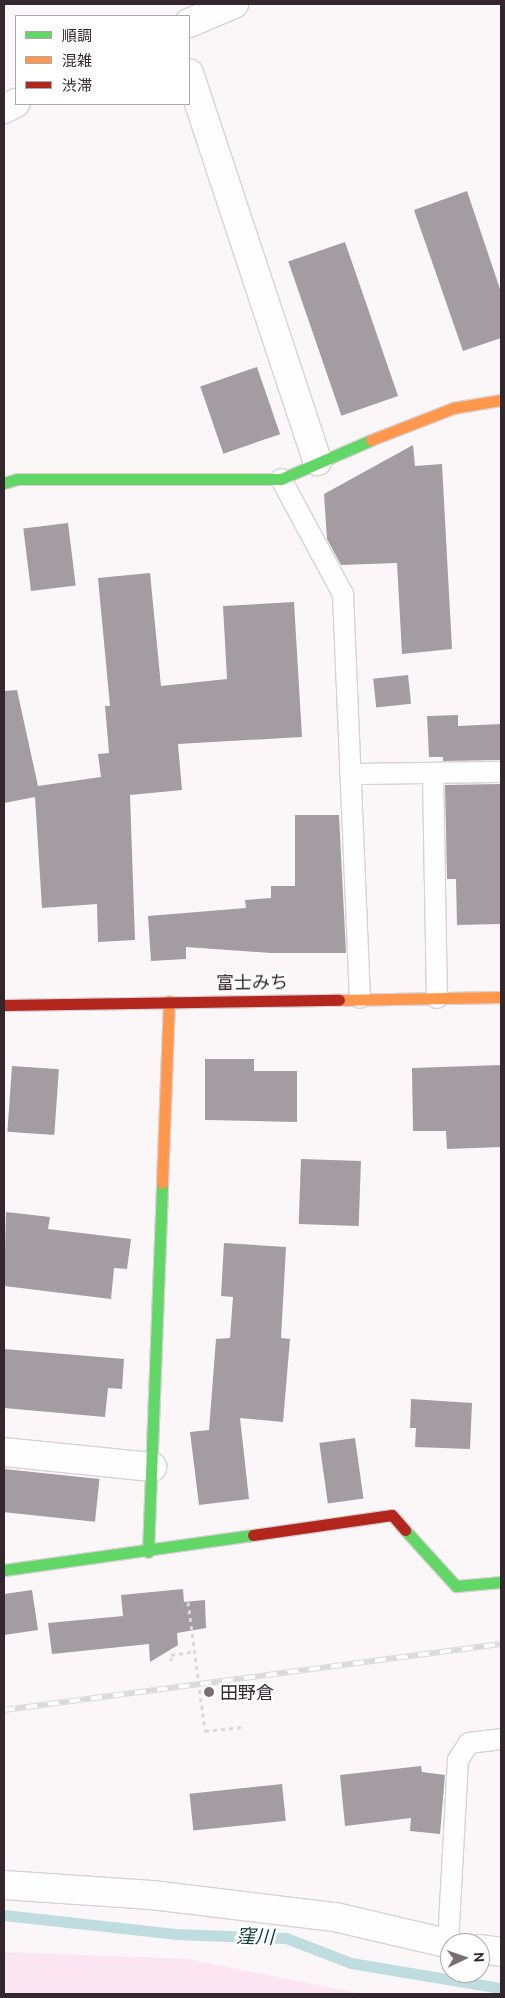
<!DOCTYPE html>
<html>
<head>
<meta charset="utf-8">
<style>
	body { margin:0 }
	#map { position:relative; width:505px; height:1998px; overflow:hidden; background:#fbf7f9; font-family:Ubuntu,"Noto Sans JP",sans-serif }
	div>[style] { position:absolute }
	.green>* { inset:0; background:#fae5f1 }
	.stream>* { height:11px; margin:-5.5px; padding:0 5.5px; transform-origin:5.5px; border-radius:5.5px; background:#bfddde }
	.building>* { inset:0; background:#a39ca0; transform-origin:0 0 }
	.path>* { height:3px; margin-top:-1.5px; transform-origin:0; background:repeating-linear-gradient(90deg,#dbd8da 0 4px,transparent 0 8px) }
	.roads { filter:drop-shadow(1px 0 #d9d1d6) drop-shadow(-1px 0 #d9d1d6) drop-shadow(0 1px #d9d1d6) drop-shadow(0 -1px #d9d1d6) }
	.lane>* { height:20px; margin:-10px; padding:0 10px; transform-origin:10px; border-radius:10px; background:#fefefe }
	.street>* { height:28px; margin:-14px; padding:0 14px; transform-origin:14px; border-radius:14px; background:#fefefe }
	.fast>* { height:11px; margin:-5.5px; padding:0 5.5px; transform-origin:5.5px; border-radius:5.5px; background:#63d668 }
	.slow>* { height:11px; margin:-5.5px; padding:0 5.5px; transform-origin:5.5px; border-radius:5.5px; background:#ff974d }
	.jam>* { height:11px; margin:-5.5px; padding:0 5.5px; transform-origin:5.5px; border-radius:5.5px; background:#b3261e }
	.rail>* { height:5.5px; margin-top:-2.75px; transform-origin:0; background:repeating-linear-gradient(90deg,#fff 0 11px,#dcd9da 0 22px); box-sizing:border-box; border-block:1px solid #dcd9da }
	.dots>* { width:14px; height:14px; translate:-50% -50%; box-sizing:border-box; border:2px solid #fff; border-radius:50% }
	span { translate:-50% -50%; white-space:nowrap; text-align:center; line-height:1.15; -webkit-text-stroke:5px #fff; paint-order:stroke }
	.street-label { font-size:18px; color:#33262d }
	.poi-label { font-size:18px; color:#33262d }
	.left { translate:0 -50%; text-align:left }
	.water-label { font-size:19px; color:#0f3a3a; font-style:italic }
	.frame { position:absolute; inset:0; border:5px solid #33262d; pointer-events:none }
	.legend { position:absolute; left:15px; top:15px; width:175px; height:90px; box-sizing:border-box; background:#fff; border:1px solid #ada8ab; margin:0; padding:6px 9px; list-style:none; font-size:15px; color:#33262d }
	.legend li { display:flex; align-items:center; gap:10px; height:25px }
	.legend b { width:25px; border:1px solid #ada8ab }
	.north { position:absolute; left:440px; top:1933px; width:50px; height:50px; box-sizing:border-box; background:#fff; border:1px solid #ada8ab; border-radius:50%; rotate:87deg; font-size:14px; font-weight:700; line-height:20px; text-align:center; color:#33262d }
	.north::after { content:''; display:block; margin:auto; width:18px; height:22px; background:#796f74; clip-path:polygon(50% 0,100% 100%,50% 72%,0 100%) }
</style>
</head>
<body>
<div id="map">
	<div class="green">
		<div style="clip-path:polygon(4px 1952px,188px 1959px,362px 1994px,4px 1994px)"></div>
	</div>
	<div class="stream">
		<div style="left:4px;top:1915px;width:172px;rotate:6.3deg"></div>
		<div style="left:175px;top:1934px;width:111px;rotate:2.1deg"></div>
		<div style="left:286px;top:1938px;width:70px;rotate:21deg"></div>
		<div style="left:351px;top:1963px;width:152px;rotate:9.5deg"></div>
	</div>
	<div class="building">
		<div style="clip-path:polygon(467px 191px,501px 292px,501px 338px,463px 351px,414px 210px)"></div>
		<div style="left:345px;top:242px;width:163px;height:60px;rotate:71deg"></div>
		<div style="left:257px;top:367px;width:71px;height:60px;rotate:71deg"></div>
		<div style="clip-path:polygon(413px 445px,415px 466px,442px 464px,452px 649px,402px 654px,397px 563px,341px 565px,327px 539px,324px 494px)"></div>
		<div style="left:68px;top:523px;width:63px;height:45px;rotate:83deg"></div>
		<div style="clip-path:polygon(150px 573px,161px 686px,227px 679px,223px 606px,294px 602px,302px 737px,178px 744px,182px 790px,130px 795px,135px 940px,98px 942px,97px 904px,42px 908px,35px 797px,4px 803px,4px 691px,17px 690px,38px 786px,101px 777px,98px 754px,109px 753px,105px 706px,110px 706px,98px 578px)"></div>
		<div style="left:408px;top:675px;width:29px;height:35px;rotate:84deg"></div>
		<div style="clip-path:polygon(458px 715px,458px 726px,501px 724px,501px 760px,443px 761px,443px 757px,429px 757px,427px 716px)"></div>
		<div style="clip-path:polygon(501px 784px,501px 924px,457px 925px,456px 879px,447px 879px,445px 785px)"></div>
		<div style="clip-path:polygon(295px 815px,339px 815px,346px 953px,271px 953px,186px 947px,186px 959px,151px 961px,148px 916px,246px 908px,245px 900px,271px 898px,271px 886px,295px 886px)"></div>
		<div style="clip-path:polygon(205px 1059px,254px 1059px,254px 1071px,297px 1071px,297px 1122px,205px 1120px)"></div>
		<div style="clip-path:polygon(501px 1065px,501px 1147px,447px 1149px,446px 1131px,413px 1131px,412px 1068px)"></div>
		<div style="left:12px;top:1066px;width:47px;height:66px;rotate:4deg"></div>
		<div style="left:301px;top:1159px;width:60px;height:65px;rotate:2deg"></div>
		<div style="clip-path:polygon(6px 1212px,50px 1217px,48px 1229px,131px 1239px,127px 1269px,114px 1268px,111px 1299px,4px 1286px)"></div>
		<div style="clip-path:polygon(224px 1243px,286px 1247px,281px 1338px,290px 1339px,283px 1422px,240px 1418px,249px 1499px,199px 1505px,190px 1432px,209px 1430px,216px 1339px,230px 1338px,233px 1297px,221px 1296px)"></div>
		<div style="clip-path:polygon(4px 1349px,124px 1359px,122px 1389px,108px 1388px,105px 1417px,4px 1408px)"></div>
		<div style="clip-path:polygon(411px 1399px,472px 1403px,470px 1449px,415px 1447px,416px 1428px,410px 1428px)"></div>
		<div style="left:355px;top:1438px;width:61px;height:36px;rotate:82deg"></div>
		<div style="left:4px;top:1469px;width:96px;height:43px;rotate:6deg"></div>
		<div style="clip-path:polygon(183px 1589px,184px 1602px,205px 1600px,206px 1628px,177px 1633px,178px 1645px,150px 1662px,149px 1644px,52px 1654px,48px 1623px,123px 1616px,121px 1595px)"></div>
		<div style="clip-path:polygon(32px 1590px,38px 1630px,4px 1635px,4px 1594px)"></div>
		<div style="clip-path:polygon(421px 1766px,422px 1772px,445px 1775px,440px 1834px,410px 1831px,411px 1818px,345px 1826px,340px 1775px)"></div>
		<div style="left:282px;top:1784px;width:37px;height:93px;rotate:84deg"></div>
	</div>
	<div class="path">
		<div style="left:188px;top:1602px;width:130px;rotate:82.5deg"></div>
		<div style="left:205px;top:1731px;width:38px;rotate:-6deg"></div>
		<div style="left:171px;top:1661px;width:6px;rotate:-90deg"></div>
		<div style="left:171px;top:1655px;width:24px;rotate:-9deg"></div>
	</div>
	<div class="roads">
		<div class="lane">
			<div style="left:281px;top:479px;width:131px;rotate:61.7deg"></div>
			<div style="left:343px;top:594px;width:404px;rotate:87.6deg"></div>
			<div style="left:433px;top:773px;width:225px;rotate:89deg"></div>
			<div style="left:350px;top:774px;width:151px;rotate:-0.8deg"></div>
			<div style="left:448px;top:1944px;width:184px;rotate:-86.9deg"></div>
			<div style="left:458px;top:1760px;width:20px;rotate:-57deg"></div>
			<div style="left:469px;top:1743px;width:32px;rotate:-7deg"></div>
		</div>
		<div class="street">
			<div style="left:189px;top:23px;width:49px;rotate:-22.9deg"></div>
			<div style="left:189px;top:73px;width:409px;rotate:71.7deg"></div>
			<div style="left:4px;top:109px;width:13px;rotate:-27deg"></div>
			<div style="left:4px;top:1452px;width:149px;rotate:5.8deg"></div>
			<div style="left:4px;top:1885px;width:148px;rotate:3.9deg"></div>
			<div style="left:152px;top:1895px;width:184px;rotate:6.9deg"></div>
			<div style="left:335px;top:1917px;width:118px;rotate:13.2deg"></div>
			<div style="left:480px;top:1949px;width:21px;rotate:8deg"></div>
		</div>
		<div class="fast">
			<div style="left:4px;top:483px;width:14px;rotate:-17deg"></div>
			<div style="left:17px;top:479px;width:264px"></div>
			<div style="left:281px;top:479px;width:98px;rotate:-23.4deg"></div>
			<div style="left:405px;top:1530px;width:76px;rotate:47.7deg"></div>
			<div style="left:456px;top:1586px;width:45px;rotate:-5.1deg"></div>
			<div style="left:148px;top:1552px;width:369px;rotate:-87.8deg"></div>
			<div style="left:4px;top:1570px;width:251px;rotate:-8deg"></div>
		</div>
		<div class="slow">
			<div style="left:371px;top:440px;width:88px;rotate:-21.3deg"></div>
			<div style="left:453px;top:408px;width:49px;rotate:-9.5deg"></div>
			<div style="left:339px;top:1000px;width:162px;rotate:-1.1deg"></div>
			<div style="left:162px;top:1183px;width:182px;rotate:-87.8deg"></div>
		</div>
		<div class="jam">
			<div style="left:4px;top:1005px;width:335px;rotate:-0.9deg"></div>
			<div style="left:253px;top:1535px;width:140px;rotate:-8.2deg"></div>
			<div style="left:392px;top:1515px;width:20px;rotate:49deg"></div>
		</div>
	</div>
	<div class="rail">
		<div style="left:4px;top:1710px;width:501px;rotate:-7.56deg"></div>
	</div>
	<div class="dots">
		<div style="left:209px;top:1692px;background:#796f74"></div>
	</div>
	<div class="street-label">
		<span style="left:252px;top:982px;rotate:-1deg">富士みち</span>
	</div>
	<div class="poi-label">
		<span class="left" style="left:220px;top:1692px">田野倉</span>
	</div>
	<div class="water-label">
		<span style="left:255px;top:1937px;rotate:2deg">窪川</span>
	</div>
	<div class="frame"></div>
	<ul class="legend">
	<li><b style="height:6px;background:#63d668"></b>順調</li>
	<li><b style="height:6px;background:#ff974d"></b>混雑</li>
	<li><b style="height:6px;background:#b3261e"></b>渋滞</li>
	</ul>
	<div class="north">N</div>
</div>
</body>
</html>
